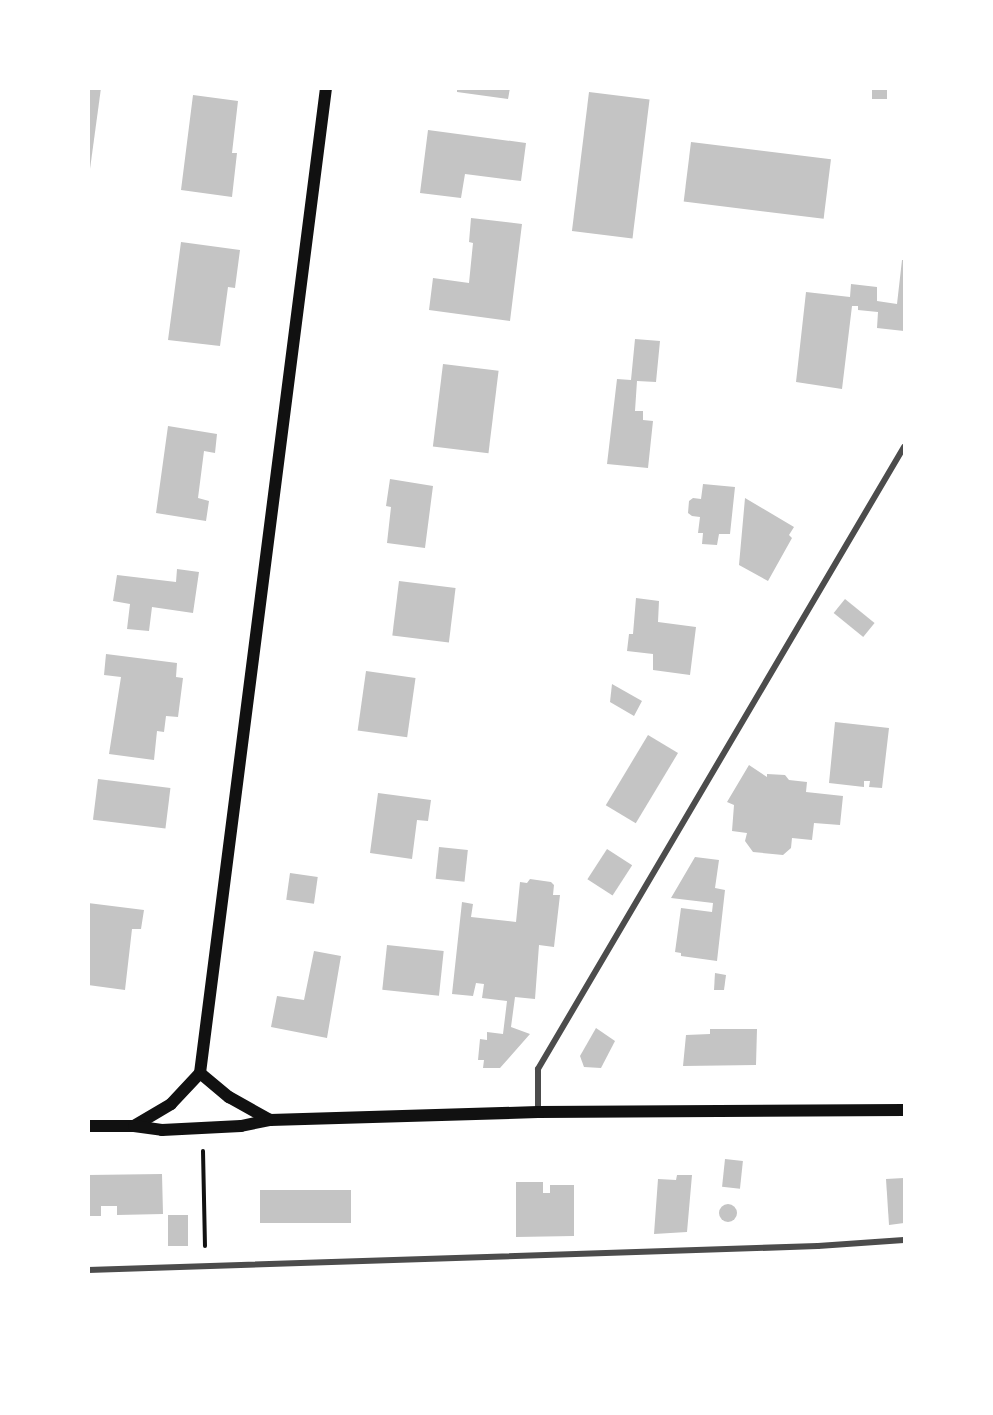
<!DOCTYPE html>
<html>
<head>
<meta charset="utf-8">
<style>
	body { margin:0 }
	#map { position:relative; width:993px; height:1415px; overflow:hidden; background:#fff; font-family:Lato,sans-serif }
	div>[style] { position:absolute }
	.building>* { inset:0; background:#c4c4c4; transform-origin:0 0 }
	.round { border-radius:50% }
	.path>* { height:4px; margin:-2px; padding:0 2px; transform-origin:2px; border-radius:2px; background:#111 }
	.minor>* { height:6px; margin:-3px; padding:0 3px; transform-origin:3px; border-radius:3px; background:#4c4c4c }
	.secondary>* { height:12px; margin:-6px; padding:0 6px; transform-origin:6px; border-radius:6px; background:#111 }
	span { translate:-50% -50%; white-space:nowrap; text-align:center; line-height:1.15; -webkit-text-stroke:4.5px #fff; paint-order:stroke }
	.frame { position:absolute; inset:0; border:90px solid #fff; pointer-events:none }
</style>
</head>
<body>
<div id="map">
	<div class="building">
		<div style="clip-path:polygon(88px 88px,101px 88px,90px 169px,88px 169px)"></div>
		<div style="clip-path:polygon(457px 88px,510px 88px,508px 99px,457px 92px)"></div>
		<div style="left:872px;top:88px;width:15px;height:11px"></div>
		<div style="left:589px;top:92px;width:61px;height:140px;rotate:7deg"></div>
		<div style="clip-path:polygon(193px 95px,238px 101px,232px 153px,237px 153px,232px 197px,181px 190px)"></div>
		<div style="clip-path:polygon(428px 130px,526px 143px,521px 181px,465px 174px,461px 198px,420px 193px)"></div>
		<div style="left:691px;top:142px;width:141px;height:60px;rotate:7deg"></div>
		<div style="clip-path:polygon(471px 218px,522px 224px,510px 321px,429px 310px,433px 278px,469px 283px,473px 243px,469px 242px)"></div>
		<div style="clip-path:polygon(181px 242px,240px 250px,235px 288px,228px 287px,220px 346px,168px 340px)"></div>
		<div style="clip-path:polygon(902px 260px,904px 260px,904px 331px,877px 328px,878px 312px,858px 310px,858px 306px,852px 306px,842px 389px,796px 382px,806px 292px,850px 297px,851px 284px,877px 287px,877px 301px,897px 304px)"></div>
		<div style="clip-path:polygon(635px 339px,660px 341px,656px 382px,637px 381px,635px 411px,643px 411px,643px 420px,653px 421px,648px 468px,607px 464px,617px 379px,631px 380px)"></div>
		<div style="left:443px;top:364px;width:56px;height:83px;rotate:7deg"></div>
		<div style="clip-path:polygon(168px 426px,217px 434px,215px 453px,204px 451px,198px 498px,209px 501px,206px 521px,156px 513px)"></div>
		<div style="clip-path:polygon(390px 479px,433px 486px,425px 548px,387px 543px,391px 507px,386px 506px)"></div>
		<div style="clip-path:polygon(703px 484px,735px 487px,730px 534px,719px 534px,717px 545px,702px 544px,703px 533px,698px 533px,700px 517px,692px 516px,688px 513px,689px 501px,693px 498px,701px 499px)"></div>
		<div style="clip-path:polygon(745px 498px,794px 527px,789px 535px,792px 538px,768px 581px,739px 565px)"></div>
		<div style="clip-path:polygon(177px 569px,199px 572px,193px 613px,152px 607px,149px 631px,127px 629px,130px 604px,113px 601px,117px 575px,176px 582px)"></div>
		<div style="left:399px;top:581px;width:57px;height:55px;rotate:7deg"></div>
		<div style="clip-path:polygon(636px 598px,659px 601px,658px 622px,696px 627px,690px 675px,653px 670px,653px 654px,627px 651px,629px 634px,633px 634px)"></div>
		<div style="left:845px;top:599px;width:38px;height:18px;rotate:39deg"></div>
		<div style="clip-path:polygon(106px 654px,177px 663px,176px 677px,183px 678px,178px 717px,166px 716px,164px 732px,157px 731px,154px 760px,109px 754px,121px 677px,104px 675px)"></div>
		<div style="left:366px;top:671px;width:50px;height:60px;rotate:8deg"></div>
		<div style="clip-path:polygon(612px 684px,642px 701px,634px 716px,610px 702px)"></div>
		<div style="clip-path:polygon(835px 722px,889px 728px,882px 788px,869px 787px,870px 781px,864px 781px,864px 787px,829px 783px)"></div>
		<div style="left:648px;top:735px;width:35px;height:82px;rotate:31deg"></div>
		<div style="clip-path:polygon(749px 765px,767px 777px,767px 774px,785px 775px,789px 780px,807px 782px,806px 792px,843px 796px,840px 825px,814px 823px,812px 840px,792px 838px,791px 848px,783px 855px,753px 852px,745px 841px,747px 833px,732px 831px,734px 805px,727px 802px)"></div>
		<div style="left:98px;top:779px;width:73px;height:41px;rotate:7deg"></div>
		<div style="clip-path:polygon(378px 793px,431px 800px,428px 821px,417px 820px,412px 859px,370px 853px)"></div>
		<div style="left:439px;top:847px;width:29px;height:32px;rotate:6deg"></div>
		<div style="left:607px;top:849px;width:30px;height:36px;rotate:33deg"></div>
		<div style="clip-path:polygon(695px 857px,719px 860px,715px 888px,725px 890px,717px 961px,681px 956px,681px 953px,675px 952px,681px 908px,712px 912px,713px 903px,671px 898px)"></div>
		<div style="left:290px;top:873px;width:28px;height:27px;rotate:8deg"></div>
		<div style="clip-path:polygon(530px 879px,551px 882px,554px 885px,553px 895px,560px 895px,554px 947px,539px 945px,535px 999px,515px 997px,511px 1027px,530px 1034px,500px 1068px,483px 1068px,484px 1060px,478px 1060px,480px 1039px,487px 1040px,487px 1032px,503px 1034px,507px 1001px,482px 998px,484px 984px,476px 983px,473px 996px,452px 994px,462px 902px,473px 904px,471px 917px,516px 922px,520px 882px,527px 883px)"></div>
		<div style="clip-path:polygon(88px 903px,144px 910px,141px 929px,132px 929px,125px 990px,88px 985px)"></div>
		<div style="left:387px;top:945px;width:57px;height:45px;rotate:6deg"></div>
		<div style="clip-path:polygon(314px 951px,341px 956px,327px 1038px,271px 1027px,277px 996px,304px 1000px)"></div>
		<div style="clip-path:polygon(715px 973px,726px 975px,724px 990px,714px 990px)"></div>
		<div style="clip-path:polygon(596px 1028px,615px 1041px,601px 1068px,584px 1067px,580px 1056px)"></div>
		<div style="clip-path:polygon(710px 1029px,757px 1029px,756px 1065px,683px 1066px,686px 1035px,710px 1034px)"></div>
		<div style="left:725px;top:1159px;width:18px;height:28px;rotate:6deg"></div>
		<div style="clip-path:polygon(162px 1174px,163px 1214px,117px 1215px,117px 1206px,101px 1206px,101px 1216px,88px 1216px,88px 1175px)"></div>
		<div style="clip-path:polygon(677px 1175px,692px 1175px,687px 1232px,654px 1234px,658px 1179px,676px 1180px)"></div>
		<div style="clip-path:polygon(904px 1178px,904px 1223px,889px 1225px,886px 1179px)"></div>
		<div style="clip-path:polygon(516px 1182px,543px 1182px,543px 1193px,550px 1193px,550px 1185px,574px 1185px,574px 1236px,516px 1237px)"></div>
		<div style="left:260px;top:1190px;width:91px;height:33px"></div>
		<div class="round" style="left:719px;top:1204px;width:18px;height:18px"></div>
		<div style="left:168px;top:1215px;width:20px;height:31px"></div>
	</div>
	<div class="path">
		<div style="left:203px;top:1151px;width:95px;rotate:88.8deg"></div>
	</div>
	<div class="minor">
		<div style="left:538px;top:1112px;width:43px;rotate:-90deg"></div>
		<div style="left:538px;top:1069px;width:722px;rotate:-59.53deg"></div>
		<div style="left:88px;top:1270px;width:730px;rotate:-1.88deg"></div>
		<div style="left:818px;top:1246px;width:86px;rotate:-4deg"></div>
	</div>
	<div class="secondary">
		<div style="left:200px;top:1073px;width:993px;rotate:-82.71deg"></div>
		<div style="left:200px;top:1073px;width:38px;rotate:40deg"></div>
		<div style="left:229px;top:1097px;width:47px;rotate:29.3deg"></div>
		<div style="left:88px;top:1126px;width:46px"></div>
		<div style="left:134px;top:1126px;width:43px;rotate:-30.7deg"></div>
		<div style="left:171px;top:1104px;width:42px;rotate:-46.9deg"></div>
		<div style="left:134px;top:1126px;width:28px;rotate:8deg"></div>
		<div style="left:162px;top:1130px;width:79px;rotate:-2.9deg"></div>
		<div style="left:241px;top:1126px;width:30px;rotate:-12deg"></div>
		<div style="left:270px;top:1120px;width:268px;rotate:-1.7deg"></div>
		<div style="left:538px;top:1112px;width:366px;rotate:-0.3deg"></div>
	</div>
	<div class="frame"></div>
</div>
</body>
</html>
